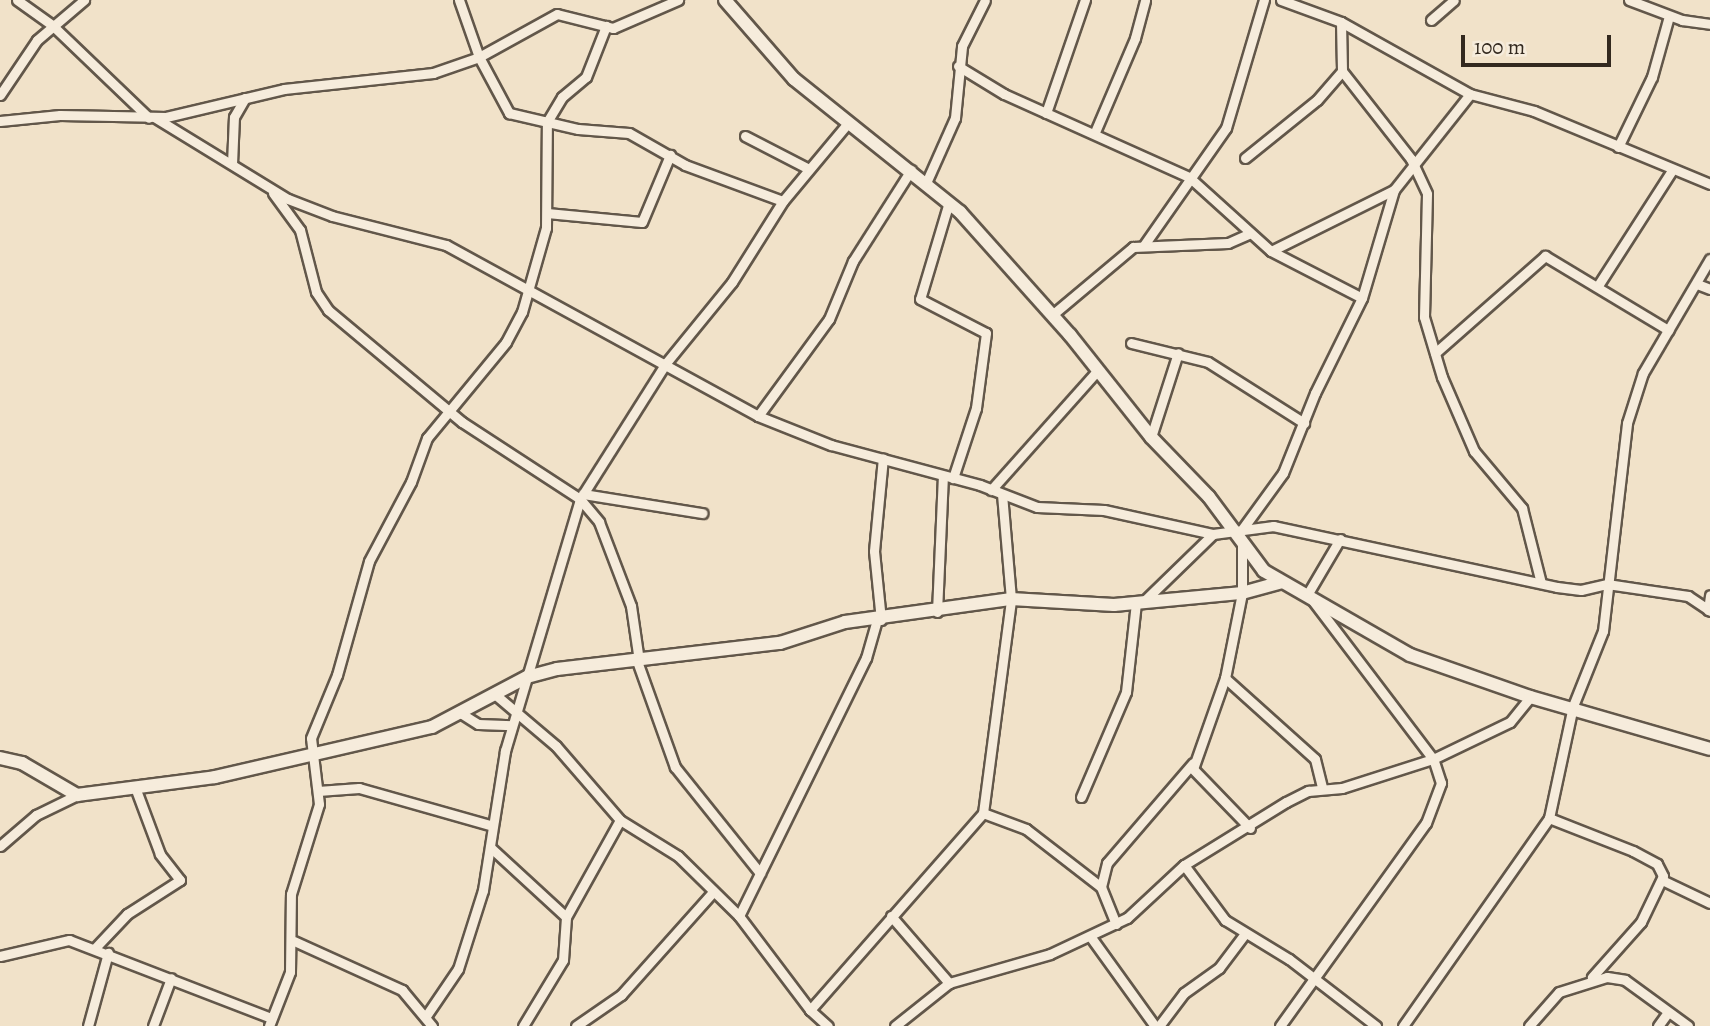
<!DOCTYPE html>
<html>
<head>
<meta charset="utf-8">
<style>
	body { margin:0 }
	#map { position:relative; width:1710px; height:1026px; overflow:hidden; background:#f1e2c9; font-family:Alegreya,serif }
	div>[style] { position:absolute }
	.roads { filter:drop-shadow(2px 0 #62574a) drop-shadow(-2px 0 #62574a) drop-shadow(0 2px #62574a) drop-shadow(0 -2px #62574a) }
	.street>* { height:9px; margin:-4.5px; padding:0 4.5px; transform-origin:4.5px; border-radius:4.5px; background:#f6ecdc }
	.secondary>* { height:12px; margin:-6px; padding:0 6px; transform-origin:6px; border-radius:6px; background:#f6ecdc }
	span { translate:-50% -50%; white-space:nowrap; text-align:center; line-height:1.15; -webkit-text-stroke:5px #f6ecdc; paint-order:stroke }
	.scale { position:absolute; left:1461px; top:35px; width:150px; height:32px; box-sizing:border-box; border:4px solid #33291f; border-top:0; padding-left:9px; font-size:21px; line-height:24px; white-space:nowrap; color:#33291f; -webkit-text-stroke:5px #f6ecdc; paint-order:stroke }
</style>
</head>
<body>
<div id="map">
	<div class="roads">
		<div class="street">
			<div style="left:17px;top:0;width:43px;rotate:35.5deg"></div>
			<div style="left:52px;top:25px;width:134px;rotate:43.8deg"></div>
			<div style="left:459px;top:0;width:60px;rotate:70.7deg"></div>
			<div style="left:479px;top:57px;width:64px;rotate:61.8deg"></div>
			<div style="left:509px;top:113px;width:71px;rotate:13.1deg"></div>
			<div style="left:578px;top:129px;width:51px;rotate:4.5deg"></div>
			<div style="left:629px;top:133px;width:64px;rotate:29.7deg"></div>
			<div style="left:685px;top:165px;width:104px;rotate:20.2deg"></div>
			<div style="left:1281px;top:0;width:64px;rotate:20.1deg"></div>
			<div style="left:1341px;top:22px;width:148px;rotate:29.2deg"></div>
			<div style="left:1470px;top:94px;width:66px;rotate:14.9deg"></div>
			<div style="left:1534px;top:111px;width:191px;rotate:22.5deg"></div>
			<div style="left:1629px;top:0;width:57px;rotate:20.7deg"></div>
			<div style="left:1682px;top:20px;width:28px;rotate:8deg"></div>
			<div style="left:1431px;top:20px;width:30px;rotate:-41deg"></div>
			<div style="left:1341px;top:22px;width:49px;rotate:88.8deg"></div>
			<div style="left:1342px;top:71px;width:112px;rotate:51.9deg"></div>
			<div style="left:1411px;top:159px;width:38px;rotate:65deg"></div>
			<div style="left:1427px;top:194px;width:123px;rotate:91.4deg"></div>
			<div style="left:1424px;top:317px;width:63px;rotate:73.3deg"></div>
			<div style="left:1442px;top:377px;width:81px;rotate:66.6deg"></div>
			<div style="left:1474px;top:451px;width:75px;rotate:49.9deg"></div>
			<div style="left:1522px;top:508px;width:77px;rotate:75.8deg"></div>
			<div style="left:958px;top:66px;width:54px;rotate:31.3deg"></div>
			<div style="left:1004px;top:94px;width:203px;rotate:24.2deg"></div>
			<div style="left:1189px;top:177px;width:110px;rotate:42.1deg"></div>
			<div style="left:1271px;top:251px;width:102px;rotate:27.3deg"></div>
			<div style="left:0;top:95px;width:66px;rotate:-56.1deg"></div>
			<div style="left:37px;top:40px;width:62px;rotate:-40.4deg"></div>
			<div style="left:1046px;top:113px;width:120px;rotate:-71deg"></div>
			<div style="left:154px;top:117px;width:157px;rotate:31.5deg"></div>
			<div style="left:288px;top:199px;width:47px;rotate:21.1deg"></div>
			<div style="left:332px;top:216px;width:118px;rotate:14.3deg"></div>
			<div style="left:446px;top:245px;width:356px;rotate:28.7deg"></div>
			<div style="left:758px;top:416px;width:79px;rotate:21.7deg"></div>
			<div style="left:831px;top:445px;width:154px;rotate:15deg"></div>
			<div style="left:980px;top:485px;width:61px;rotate:21.1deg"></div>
			<div style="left:1037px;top:507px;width:67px;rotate:2.6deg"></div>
			<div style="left:1104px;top:510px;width:112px;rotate:12.4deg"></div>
			<div style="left:1213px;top:534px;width:61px;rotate:-7.6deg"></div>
			<div style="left:1273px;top:526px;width:290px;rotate:12.1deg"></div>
			<div style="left:1557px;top:587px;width:24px;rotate:7deg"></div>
			<div style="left:1581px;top:590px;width:27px;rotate:-13deg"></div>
			<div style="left:1607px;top:584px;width:82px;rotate:8.4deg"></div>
			<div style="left:1688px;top:596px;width:27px;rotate:34deg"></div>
			<div style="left:0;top:121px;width:60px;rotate:-5.7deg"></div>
			<div style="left:60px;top:115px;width:106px;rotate:1.1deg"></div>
			<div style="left:166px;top:117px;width:121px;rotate:-13.3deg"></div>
			<div style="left:284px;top:89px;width:150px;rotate:-6.1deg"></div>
			<div style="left:433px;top:73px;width:49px;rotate:-19.2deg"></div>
			<div style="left:479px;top:57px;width:89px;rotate:-28.9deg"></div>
			<div style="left:557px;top:14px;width:58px;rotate:14deg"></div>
			<div style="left:613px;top:28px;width:71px;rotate:-23.3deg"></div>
			<div style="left:1095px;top:132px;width:102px;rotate:-66.9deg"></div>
			<div style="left:1135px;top:38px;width:39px;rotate:-75deg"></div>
			<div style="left:745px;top:136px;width:72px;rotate:27.3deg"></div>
			<div style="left:1618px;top:147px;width:78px;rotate:-64.1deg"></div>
			<div style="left:1652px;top:77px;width:63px;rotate:-74.4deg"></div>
			<div style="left:1245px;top:158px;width:92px;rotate:-38.9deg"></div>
			<div style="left:1317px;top:100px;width:38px;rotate:-49deg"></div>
			<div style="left:232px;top:164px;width:47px;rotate:-87.6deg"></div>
			<div style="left:234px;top:117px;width:22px;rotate:-60deg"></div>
			<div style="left:926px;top:183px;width:71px;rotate:-66deg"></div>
			<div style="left:955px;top:118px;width:72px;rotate:-84.4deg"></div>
			<div style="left:962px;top:46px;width:51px;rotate:-63.4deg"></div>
			<div style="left:273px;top:193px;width:46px;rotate:53.9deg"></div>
			<div style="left:300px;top:230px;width:64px;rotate:75.5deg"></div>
			<div style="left:316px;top:292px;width:22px;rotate:56deg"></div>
			<div style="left:328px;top:310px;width:175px;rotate:39.9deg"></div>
			<div style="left:462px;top:422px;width:141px;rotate:33.1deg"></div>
			<div style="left:580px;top:499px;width:30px;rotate:50deg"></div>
			<div style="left:599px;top:522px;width:90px;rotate:69.1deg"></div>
			<div style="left:631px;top:606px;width:56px;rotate:81.7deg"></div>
			<div style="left:949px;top:202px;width:101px;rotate:106.6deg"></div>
			<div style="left:920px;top:299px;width:74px;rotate:27.3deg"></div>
			<div style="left:986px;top:333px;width:76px;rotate:97.6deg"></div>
			<div style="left:976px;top:408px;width:74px;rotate:108.2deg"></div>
			<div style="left:547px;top:213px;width:95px;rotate:5.4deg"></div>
			<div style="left:642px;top:222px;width:73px;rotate:-67.3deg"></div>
			<div style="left:1144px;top:245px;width:143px;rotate:-55deg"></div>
			<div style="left:1226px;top:128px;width:134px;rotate:-73.5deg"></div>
			<div style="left:1271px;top:251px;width:137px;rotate:-26.4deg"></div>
			<div style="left:1599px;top:284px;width:133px;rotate:-57.3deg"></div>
			<div style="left:1697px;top:284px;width:14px;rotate:21deg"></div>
			<div style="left:1052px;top:315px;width:106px;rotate:-40deg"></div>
			<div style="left:1133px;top:247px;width:95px;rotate:-2.4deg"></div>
			<div style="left:1228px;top:243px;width:22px;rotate:-24deg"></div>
			<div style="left:1131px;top:343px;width:79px;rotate:13.9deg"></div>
			<div style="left:1208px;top:362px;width:114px;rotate:32.4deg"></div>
			<div style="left:1435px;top:353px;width:147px;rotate:-41.4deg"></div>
			<div style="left:1545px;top:256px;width:144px;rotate:31deg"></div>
			<div style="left:758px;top:416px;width:120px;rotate:-53.8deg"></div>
			<div style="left:829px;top:319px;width:63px;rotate:-67.5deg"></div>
			<div style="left:853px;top:261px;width:108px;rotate:-57.5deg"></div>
			<div style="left:1151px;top:437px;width:88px;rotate:-72.2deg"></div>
			<div style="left:991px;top:490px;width:161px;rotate:-48.3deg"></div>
			<div style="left:583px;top:494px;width:121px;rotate:9.1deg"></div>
			<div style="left:1243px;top:528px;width:68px;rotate:-54deg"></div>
			<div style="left:1283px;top:473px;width:86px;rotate:-68.2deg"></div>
			<div style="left:1315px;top:393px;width:106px;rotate:-63.7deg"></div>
			<div style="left:1362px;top:298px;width:113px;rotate:-73.5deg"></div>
			<div style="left:1394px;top:190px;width:122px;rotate:-51.6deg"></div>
			<div style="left:1242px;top:544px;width:49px;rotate:90deg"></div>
			<div style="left:1242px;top:593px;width:87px;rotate:101.3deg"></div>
			<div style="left:1225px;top:678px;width:96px;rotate:109.4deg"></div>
			<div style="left:1193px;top:769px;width:82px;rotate:46deg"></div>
			<div style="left:1307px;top:595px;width:65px;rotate:-59.5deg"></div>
			<div style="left:1142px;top:603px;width:99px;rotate:-44.2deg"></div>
			<div style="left:1708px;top:610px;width:15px;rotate:-82deg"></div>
			<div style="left:937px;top:612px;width:136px;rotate:-87.5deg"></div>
			<div style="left:881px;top:620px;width:69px;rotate:-95.8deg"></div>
			<div style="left:874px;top:551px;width:93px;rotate:-84.5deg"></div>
			<div style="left:637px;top:661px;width:113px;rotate:70.3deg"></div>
			<div style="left:675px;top:767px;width:136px;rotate:51.3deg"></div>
			<div style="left:1225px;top:678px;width:121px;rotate:42deg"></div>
			<div style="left:1315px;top:759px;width:30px;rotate:76deg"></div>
			<div style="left:497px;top:696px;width:77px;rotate:40.3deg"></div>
			<div style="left:556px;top:746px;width:98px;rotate:49.1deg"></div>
			<div style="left:620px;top:820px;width:68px;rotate:31.8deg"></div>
			<div style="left:678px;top:856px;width:86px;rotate:44.5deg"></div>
			<div style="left:739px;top:916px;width:118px;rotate:52.9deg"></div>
			<div style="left:810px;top:1010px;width:24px;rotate:42deg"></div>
			<div style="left:462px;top:714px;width:19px;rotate:32deg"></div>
			<div style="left:478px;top:724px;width:34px;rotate:2deg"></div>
			<div style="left:318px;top:791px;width:41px;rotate:-4.2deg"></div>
			<div style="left:359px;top:788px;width:139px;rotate:15.8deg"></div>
			<div style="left:1081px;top:797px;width:114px;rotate:-66.8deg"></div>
			<div style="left:1126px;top:692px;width:90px;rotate:-83.6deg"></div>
			<div style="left:983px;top:813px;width:46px;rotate:20.4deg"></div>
			<div style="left:1026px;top:829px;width:95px;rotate:37.7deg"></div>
			<div style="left:1101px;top:887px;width:40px;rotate:68deg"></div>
			<div style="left:1549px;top:818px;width:90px;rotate:21.4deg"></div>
			<div style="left:1633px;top:851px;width:27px;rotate:28deg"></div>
			<div style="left:1657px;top:864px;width:13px;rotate:63deg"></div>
			<div style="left:1663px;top:876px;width:51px;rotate:115.6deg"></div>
			<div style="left:1641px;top:922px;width:74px;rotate:131.7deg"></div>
			<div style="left:0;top:846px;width:48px;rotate:-40.7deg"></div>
			<div style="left:36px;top:815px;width:46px;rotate:-26deg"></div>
			<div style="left:490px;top:847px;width:103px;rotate:42.6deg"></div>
			<div style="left:1184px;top:865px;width:69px;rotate:53.3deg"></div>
			<div style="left:1225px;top:920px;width:75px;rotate:31.4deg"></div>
			<div style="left:1289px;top:959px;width:110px;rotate:37.6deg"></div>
			<div style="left:1662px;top:880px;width:53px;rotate:25.6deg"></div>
			<div style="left:1101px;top:887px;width:25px;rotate:-76deg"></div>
			<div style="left:1107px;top:863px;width:132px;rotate:-49.3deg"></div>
			<div style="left:739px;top:916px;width:288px;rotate:-63.8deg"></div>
			<div style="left:866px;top:658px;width:40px;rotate:-74deg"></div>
			<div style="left:891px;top:916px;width:89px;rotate:49.1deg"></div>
			<div style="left:1090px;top:936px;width:111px;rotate:54.2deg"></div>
			<div style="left:294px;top:941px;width:119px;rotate:24.4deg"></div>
			<div style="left:402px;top:990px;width:47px;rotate:50.2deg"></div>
			<div style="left:95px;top:948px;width:47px;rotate:-46.7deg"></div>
			<div style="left:127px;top:914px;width:63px;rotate:-32.7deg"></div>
			<div style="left:180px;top:880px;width:33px;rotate:-128deg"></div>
			<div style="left:160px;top:854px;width:72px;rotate:-110.5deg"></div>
			<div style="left:0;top:956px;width:71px;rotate:-13.1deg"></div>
			<div style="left:69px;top:940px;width:217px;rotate:21.1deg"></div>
			<div style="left:810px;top:1010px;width:262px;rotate:-48.7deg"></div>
			<div style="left:983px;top:813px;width:216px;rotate:-82.5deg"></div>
			<div style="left:1011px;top:599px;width:105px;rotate:-94.9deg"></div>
			<div style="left:426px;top:1016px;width:57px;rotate:-55.8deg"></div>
			<div style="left:458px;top:969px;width:83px;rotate:-72.4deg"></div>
			<div style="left:483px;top:890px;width:141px;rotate:-81deg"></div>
			<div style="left:505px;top:751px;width:263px;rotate:-73.4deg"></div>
			<div style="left:580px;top:499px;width:161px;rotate:-57.7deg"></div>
			<div style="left:666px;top:363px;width:104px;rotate:-50.8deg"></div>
			<div style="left:732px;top:282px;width:96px;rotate:-57.8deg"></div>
			<div style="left:783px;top:201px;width:102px;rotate:-50.2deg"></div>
			<div style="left:88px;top:1026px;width:76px;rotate:-74.7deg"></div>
			<div style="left:153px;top:1026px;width:51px;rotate:-69.4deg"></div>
			<div style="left:269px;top:1026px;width:58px;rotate:-68.7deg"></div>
			<div style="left:290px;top:972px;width:78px;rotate:-89.3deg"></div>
			<div style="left:291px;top:894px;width:94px;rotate:-72.7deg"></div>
			<div style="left:319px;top:804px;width:66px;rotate:-96.9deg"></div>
			<div style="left:311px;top:738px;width:68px;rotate:-67.6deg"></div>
			<div style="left:337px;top:675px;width:118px;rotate:-74.3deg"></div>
			<div style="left:369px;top:561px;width:89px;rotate:-62deg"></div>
			<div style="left:411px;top:482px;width:47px;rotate:-70deg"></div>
			<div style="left:427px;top:438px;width:124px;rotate:-50.5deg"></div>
			<div style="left:506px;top:342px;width:34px;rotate:-62deg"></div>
			<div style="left:522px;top:312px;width:87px;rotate:-74.1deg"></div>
			<div style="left:546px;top:228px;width:106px;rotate:-89.5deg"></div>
			<div style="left:547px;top:122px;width:29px;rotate:-59deg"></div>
			<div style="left:562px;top:97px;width:31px;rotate:-40deg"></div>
			<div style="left:586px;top:77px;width:55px;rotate:-68.6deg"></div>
			<div style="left:523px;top:1026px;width:77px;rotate:-58.8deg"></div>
			<div style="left:563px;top:960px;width:43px;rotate:-86deg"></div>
			<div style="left:566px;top:917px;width:111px;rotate:-60.9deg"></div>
			<div style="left:576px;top:1026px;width:55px;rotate:-34.6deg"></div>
			<div style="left:621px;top:995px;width:138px;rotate:-48.2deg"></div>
			<div style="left:895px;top:1026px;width:69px;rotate:-38.5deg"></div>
			<div style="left:949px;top:983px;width:105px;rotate:-16deg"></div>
			<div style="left:1050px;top:954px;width:85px;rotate:-25.1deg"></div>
			<div style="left:1127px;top:918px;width:78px;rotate:-42.9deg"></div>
			<div style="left:1184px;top:865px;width:120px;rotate:-31.7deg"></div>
			<div style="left:1286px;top:802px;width:25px;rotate:-27deg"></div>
			<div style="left:1308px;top:791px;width:34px;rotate:-5deg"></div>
			<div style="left:1342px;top:788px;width:96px;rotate:-17.7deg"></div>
			<div style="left:1433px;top:759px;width:85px;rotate:-25.7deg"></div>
			<div style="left:1510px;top:722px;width:32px;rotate:-51deg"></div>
			<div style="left:1159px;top:1026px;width:41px;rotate:-52.9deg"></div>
			<div style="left:1184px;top:993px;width:43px;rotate:-35.5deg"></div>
			<div style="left:1219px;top:968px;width:41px;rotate:-52.9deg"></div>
			<div style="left:1280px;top:1026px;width:250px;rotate:-54.3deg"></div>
			<div style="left:1426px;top:823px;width:43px;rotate:-69.4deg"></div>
			<div style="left:1441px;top:783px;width:25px;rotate:-108deg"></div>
			<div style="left:1433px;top:759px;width:198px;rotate:-127.2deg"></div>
			<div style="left:1403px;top:1026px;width:254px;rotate:-54.9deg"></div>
			<div style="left:1549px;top:818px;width:115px;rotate:-77.9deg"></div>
			<div style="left:1573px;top:706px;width:81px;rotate:-68.2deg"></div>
			<div style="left:1603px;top:631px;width:209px;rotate:-83.4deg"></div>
			<div style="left:1627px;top:423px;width:52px;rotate:-72.3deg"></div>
			<div style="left:1643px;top:373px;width:132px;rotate:-59.6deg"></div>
			<div style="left:1529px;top:1026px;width:45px;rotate:-48.6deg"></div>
			<div style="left:1559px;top:992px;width:50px;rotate:-17.4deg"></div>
			<div style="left:1607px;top:977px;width:18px;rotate:9deg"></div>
			<div style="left:1625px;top:980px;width:78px;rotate:36.1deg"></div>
			<div style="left:1658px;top:1026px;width:17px;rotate:-54deg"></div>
		</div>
		<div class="secondary">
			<div style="left:725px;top:0;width:105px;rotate:48.9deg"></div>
			<div style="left:794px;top:79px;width:213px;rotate:38.7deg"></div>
			<div style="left:960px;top:212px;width:165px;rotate:48.2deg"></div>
			<div style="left:1070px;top:335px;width:130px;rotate:51.5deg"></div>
			<div style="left:1151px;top:437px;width:83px;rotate:46deg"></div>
			<div style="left:1209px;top:497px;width:92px;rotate:53.4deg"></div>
			<div style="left:1264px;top:571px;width:168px;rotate:29.9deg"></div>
			<div style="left:1410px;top:655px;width:127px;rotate:19.3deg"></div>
			<div style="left:1530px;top:697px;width:187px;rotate:16.1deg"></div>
			<div style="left:0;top:758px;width:23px;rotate:13deg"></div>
			<div style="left:22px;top:763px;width:64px;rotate:30.2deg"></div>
			<div style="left:77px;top:795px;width:139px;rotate:-7.4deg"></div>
			<div style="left:215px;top:777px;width:223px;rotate:-13deg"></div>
			<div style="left:432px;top:727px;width:107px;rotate:-27.8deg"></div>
			<div style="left:527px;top:677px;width:31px;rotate:-15deg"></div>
			<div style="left:557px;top:669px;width:225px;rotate:-6.7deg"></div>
			<div style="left:780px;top:643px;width:68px;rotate:-17.9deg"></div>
			<div style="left:845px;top:622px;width:168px;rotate:-7.9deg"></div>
			<div style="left:1011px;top:599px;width:103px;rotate:3.3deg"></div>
			<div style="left:1114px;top:605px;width:129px;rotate:-5.4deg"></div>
			<div style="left:1242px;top:593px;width:41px;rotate:-15.4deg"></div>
		</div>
	</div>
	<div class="scale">100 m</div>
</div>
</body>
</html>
